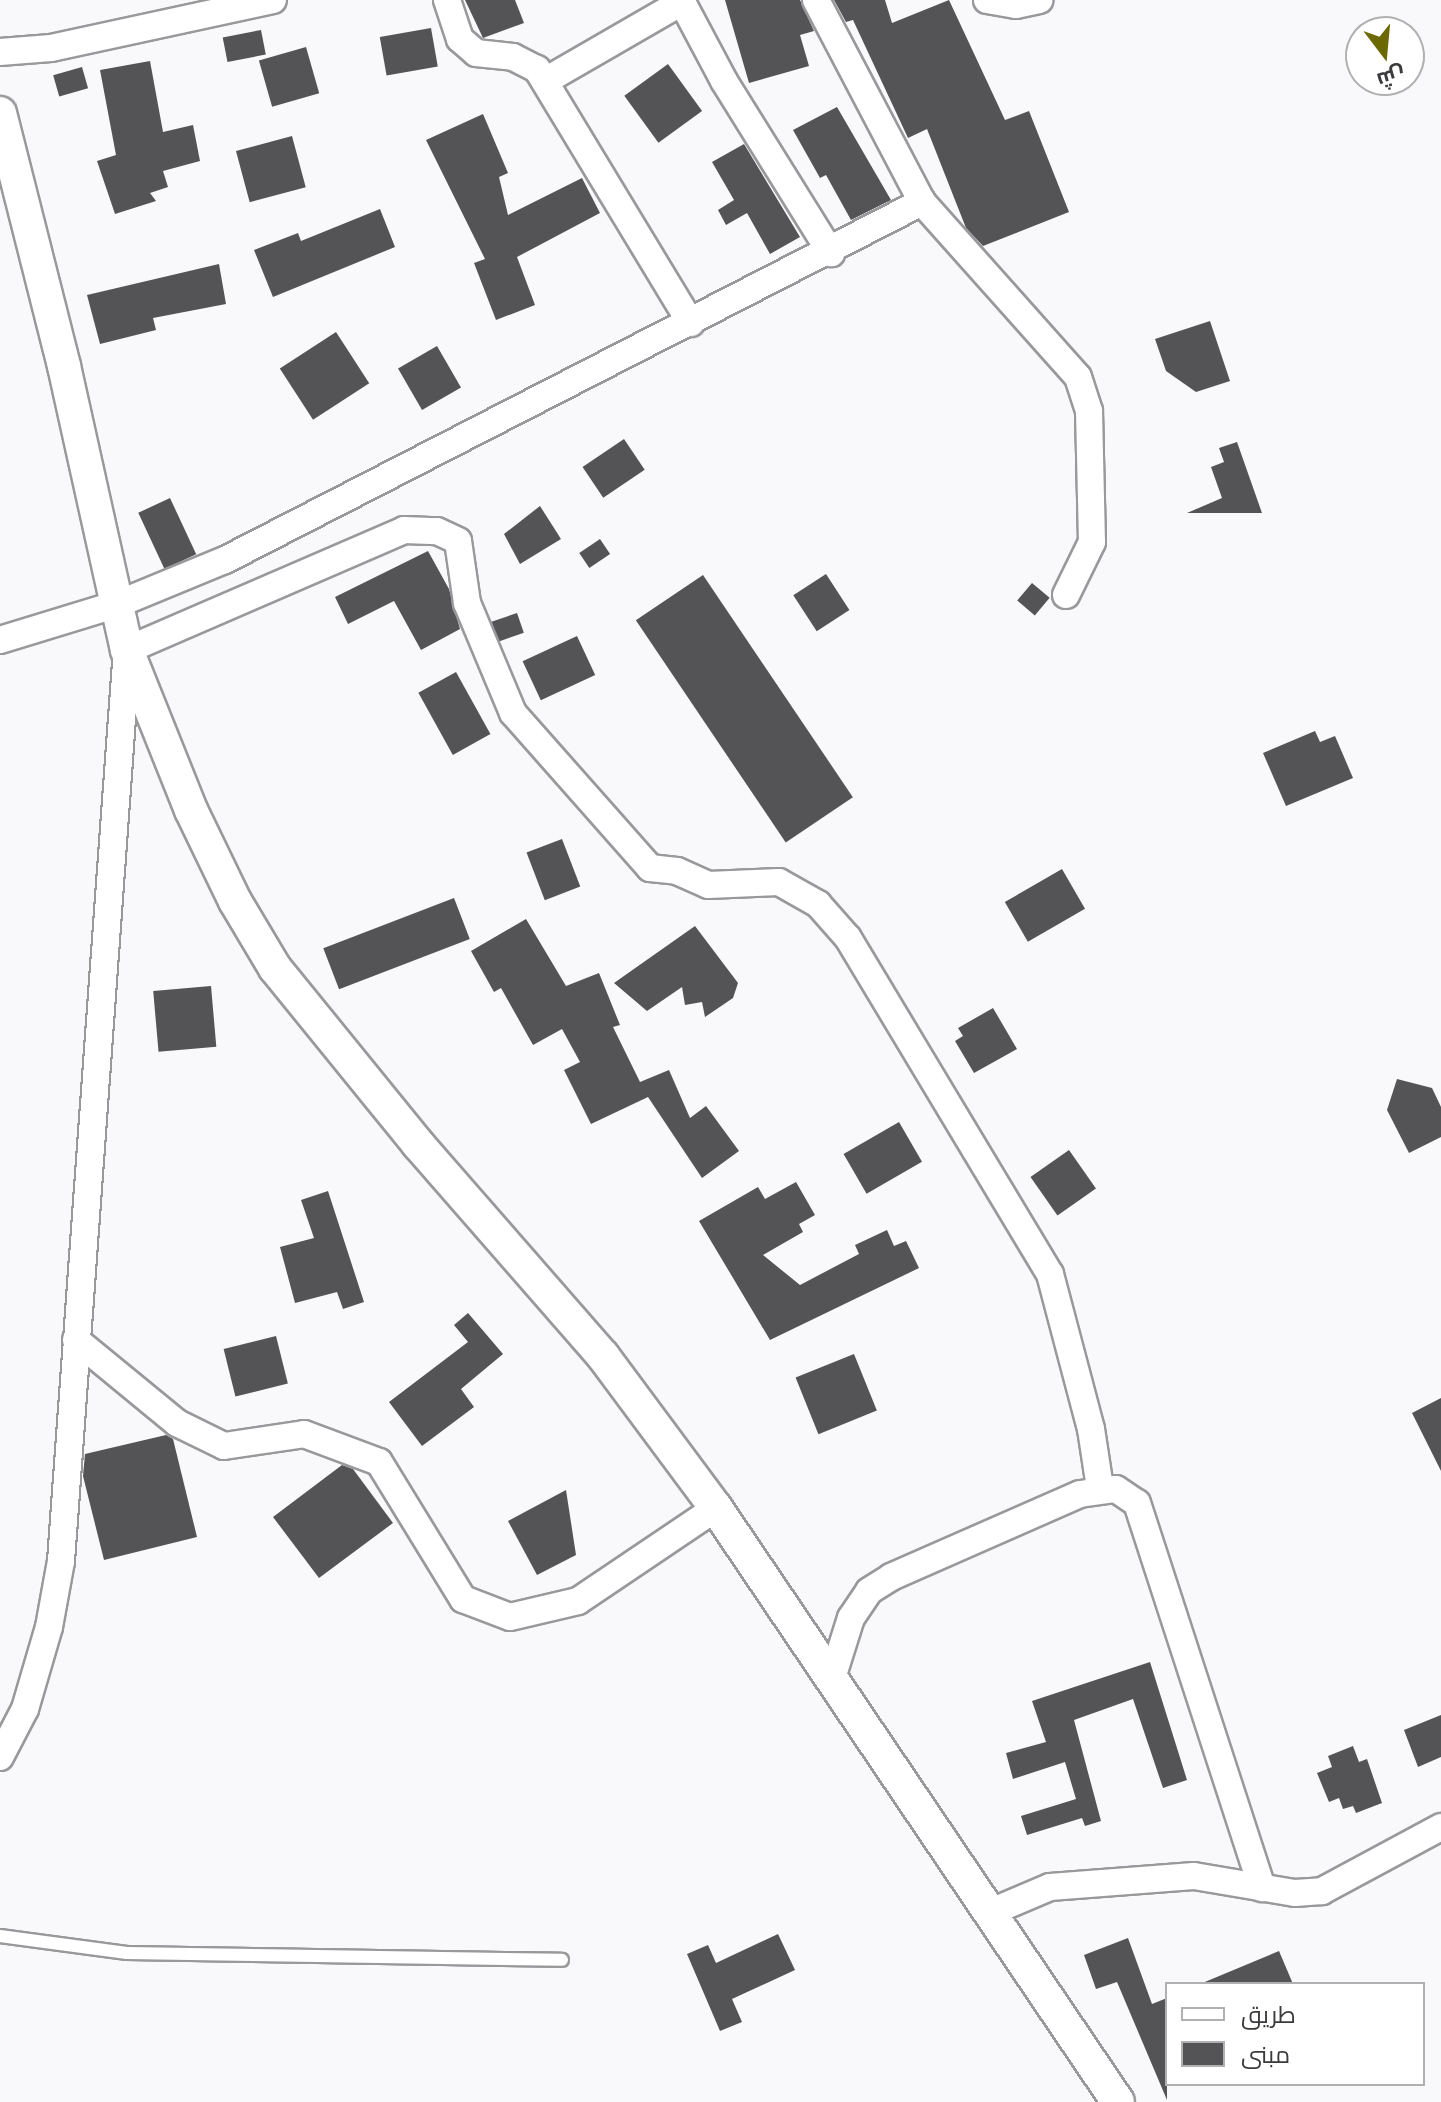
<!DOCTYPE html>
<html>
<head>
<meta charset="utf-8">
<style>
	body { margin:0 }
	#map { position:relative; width:1441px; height:2102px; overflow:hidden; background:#f9f8fb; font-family:"Nunito Sans",Cairo,sans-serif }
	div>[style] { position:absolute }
	.building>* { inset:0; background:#545355; transform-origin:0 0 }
	.roads { filter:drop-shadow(2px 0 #99989b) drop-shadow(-2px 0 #99989b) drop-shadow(0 2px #99989b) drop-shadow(0 -2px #99989b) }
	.service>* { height:12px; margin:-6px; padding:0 6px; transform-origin:6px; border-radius:6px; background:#fff }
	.minor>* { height:26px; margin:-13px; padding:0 13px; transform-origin:13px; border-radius:13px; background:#fff }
	.tertiary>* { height:32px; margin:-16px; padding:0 16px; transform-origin:16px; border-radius:16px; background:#fff }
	span { translate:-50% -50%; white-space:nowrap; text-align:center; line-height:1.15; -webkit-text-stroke:8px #fff; paint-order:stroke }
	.legend { position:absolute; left:1165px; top:1982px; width:260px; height:104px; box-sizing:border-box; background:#fff; border:2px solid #b1b0b1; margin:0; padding:10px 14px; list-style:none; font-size:24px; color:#3b3a3c }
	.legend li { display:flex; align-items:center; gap:16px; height:40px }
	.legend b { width:40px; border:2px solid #b1b0b1 }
	.north { position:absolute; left:1345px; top:16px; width:80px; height:80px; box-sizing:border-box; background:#fff; border:2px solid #b1b0b1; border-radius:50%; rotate:164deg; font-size:22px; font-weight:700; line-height:32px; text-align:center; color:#3b3a3c }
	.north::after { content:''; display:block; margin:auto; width:28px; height:36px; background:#6d6902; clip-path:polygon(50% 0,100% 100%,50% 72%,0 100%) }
</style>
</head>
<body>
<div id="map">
	<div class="building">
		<div style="clip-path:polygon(465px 0,515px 0,524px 23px,483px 38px)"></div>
		<div style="clip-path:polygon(725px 0,800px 0,814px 31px,800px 35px,809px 66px,749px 83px)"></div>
		<div style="clip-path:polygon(834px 0,885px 0,892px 23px,949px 0,1005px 120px,1029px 111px,1069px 212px,983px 246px,966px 228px,927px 129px,908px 138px,853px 20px,846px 22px)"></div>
		<div style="left:431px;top:28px;width:39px;height:52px;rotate:80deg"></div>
		<div style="left:261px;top:30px;width:25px;height:39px;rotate:79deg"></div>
		<div style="left:306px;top:47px;width:48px;height:49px;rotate:74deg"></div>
		<div style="clip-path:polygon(150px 61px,163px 132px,193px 125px,200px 161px,163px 171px,168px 187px,150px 193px,156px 201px,115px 214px,97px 161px,116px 155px,100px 70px)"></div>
		<div style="left:668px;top:64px;width:58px;height:54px;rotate:54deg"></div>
		<div style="left:82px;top:67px;width:22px;height:30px;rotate:74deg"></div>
		<div style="clip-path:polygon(837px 107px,891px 200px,851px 220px,826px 175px,820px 178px,793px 130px)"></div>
		<div style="clip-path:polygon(483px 114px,508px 173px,499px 177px,508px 215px,582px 178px,600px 213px,517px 257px,535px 305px,496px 320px,474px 263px,485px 259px,426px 140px)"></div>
		<div style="left:292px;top:136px;width:53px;height:58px;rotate:75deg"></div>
		<div style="clip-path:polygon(744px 144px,800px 237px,770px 254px,747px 213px,726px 225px,718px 210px,734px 200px,712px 162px)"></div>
		<div style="clip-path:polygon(380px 209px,395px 247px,273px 297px,254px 250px,298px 233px,301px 241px)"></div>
		<div style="clip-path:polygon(219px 264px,226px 304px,153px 318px,156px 330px,100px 344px,87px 295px)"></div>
		<div style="clip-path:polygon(1210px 321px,1230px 381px,1196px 392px,1166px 371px,1155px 339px)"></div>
		<div style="left:336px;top:332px;width:61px;height:67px;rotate:57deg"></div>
		<div style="left:437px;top:346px;width:48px;height:45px;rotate:60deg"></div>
		<div style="left:624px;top:439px;width:37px;height:50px;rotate:56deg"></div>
		<div style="clip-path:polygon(1237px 442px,1262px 513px,1187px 513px,1222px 498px,1211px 467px,1224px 462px,1219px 448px)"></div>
		<div style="left:170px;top:498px;width:62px;height:35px;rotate:65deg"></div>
		<div style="clip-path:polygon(540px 506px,561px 539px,520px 564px,504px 534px)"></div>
		<div style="left:600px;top:539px;width:18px;height:25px;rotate:56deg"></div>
		<div style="clip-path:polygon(428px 551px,449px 589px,460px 629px,421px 650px,394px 601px,348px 624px,335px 597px)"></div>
		<div style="left:826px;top:574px;width:43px;height:39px;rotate:57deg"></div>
		<div style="left:703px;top:575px;width:268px;height:81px;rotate:56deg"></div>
		<div style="left:1032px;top:583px;width:23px;height:23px;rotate:40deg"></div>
		<div style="left:517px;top:613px;width:21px;height:27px;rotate:71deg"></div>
		<div style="left:577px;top:636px;width:43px;height:60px;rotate:65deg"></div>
		<div style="left:456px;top:672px;width:71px;height:43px;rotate:61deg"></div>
		<div style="clip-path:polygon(1315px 731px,1320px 742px,1335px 736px,1353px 778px,1286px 806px,1263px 753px)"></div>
		<div style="left:562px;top:839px;width:51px;height:38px;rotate:69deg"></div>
		<div style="left:1062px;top:869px;width:46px;height:66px;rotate:60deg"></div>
		<div style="left:454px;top:898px;width:44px;height:140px;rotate:69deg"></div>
		<div style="clip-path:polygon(526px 919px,566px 986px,599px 973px,620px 1025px,613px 1027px,640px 1082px,669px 1070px,690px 1118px,706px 1106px,739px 1151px,702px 1178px,648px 1097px,591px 1124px,564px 1070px,580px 1062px,562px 1029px,533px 1045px,501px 988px,494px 992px,471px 951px)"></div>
		<div style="clip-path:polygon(695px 926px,738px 983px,733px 998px,705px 1017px,702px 1002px,685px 1005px,682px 987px,647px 1011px,614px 983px)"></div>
		<div style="left:211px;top:986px;width:61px;height:58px;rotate:85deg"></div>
		<div style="clip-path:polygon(993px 1008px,1017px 1049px,974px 1073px,955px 1041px,963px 1036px,958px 1028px)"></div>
		<div style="clip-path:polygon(1397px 1079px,1432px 1088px,1441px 1107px,1441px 1137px,1409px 1153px,1387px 1110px)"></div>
		<div style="left:899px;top:1122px;width:46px;height:64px;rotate:60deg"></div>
		<div style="left:1069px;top:1150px;width:47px;height:47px;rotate:55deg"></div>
		<div style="clip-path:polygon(796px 1182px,815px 1215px,799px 1224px,803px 1232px,763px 1255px,800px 1285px,859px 1254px,855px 1245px,887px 1230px,894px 1246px,906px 1241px,919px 1268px,770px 1340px,699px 1221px,758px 1187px,765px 1199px)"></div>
		<div style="clip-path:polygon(328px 1191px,364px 1302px,343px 1309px,337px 1292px,295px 1303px,280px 1247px,314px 1238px,301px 1200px)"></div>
		<div style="clip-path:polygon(468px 1313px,503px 1354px,461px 1389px,474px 1407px,422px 1446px,389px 1402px,468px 1342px,454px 1325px)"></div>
		<div style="left:276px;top:1336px;width:49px;height:54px;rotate:76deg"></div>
		<div style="left:854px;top:1354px;width:61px;height:63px;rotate:68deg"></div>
		<div style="clip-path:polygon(1441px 1398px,1441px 1471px,1412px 1413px)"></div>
		<div style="clip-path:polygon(166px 1435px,173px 1439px,197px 1537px,104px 1560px,83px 1476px,85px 1454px)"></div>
		<div style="clip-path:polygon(342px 1465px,353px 1469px,393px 1523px,319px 1578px,273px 1517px)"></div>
		<div style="clip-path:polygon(566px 1490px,576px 1555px,537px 1575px,508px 1521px)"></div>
		<div style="clip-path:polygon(1150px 1662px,1187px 1780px,1163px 1788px,1133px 1699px,1074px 1720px,1101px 1821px,1085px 1826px,1082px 1818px,1027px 1835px,1021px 1816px,1076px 1799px,1065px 1762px,1013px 1779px,1006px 1753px,1046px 1742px,1032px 1701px)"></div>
		<div style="clip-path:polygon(1441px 1715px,1441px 1757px,1418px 1767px,1404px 1730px)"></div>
		<div style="clip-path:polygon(1353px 1746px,1359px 1762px,1367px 1759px,1382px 1803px,1356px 1813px,1353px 1806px,1343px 1809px,1339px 1798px,1329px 1802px,1317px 1773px,1332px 1767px,1328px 1756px)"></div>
		<div style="clip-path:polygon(778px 1934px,795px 1970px,732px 1999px,742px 2022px,720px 2031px,687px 1954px,708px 1945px,716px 1963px)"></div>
		<div style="clip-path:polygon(1128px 1938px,1152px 2004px,1167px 1998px,1167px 2100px,1117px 1982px,1096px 1989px,1084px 1955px)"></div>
		<div style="clip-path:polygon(1279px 1951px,1293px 1984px,1200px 1984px)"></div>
	</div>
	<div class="roads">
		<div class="service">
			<div style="left:0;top:1936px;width:128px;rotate:7.6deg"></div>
			<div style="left:127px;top:1953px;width:435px;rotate:0.9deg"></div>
		</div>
		<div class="minor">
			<div style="left:447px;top:0;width:41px;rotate:71.6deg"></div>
			<div style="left:460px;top:39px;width:21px;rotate:41deg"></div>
			<div style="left:476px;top:53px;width:37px;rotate:6deg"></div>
			<div style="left:513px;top:57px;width:27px;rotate:27deg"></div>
			<div style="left:537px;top:69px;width:297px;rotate:58.8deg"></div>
			<div style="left:681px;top:0;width:92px;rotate:62deg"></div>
			<div style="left:724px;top:81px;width:203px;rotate:58.1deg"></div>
			<div style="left:816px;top:0;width:228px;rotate:62.3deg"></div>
			<div style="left:922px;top:202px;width:234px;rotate:48.3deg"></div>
			<div style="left:1078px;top:377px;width:36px;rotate:72deg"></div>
			<div style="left:1089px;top:411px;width:131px;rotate:88.7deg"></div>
			<div style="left:1092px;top:542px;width:59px;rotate:116.1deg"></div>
			<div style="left:987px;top:0;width:29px;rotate:10deg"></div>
			<div style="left:1016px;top:5px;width:24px;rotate:-12deg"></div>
			<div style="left:0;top:52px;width:51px;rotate:-4.5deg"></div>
			<div style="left:51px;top:48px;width:227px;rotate:-12.2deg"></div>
			<div style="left:545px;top:81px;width:158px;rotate:-30deg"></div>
			<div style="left:0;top:640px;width:123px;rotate:-17deg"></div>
			<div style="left:118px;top:604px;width:116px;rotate:-22.4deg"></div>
			<div style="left:225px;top:560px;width:784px;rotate:-27.19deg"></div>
			<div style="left:76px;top:1340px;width:131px;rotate:39.4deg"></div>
			<div style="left:177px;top:1423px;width:52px;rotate:26.1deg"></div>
			<div style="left:224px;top:1446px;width:81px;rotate:-8.5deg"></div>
			<div style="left:304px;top:1434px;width:80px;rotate:20.5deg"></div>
			<div style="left:379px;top:1462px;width:161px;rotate:58.5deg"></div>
			<div style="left:463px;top:1599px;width:50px;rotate:21deg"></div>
			<div style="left:510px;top:1617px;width:70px;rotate:-13.2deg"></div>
			<div style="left:578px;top:1601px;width:166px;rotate:-34deg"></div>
			<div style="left:833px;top:1675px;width:60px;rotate:-72.5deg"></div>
			<div style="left:851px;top:1618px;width:32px;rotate:-56deg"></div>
			<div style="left:869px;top:1591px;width:26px;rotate:-32deg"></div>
			<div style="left:891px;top:1577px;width:206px;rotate:-23.7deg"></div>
			<div style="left:1080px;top:1494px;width:36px;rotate:-8deg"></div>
			<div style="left:1116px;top:1489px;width:25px;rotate:34deg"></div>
			<div style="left:1137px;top:1503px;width:405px;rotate:72deg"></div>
			<div style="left:0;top:1757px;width:54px;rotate:-62.5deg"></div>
			<div style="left:25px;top:1709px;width:85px;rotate:-73.7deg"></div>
			<div style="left:49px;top:1627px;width:67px;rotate:-79.7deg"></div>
			<div style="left:61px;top:1561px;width:913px;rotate:-85.86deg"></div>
			<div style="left:127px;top:650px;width:302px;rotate:-23.4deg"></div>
			<div style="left:404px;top:530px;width:33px;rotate:2deg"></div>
			<div style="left:437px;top:531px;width:23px;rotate:25deg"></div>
			<div style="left:458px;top:541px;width:63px;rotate:81.7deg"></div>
			<div style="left:467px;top:603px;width:119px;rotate:67.3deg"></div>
			<div style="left:513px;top:713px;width:207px;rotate:48.5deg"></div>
			<div style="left:650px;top:868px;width:27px;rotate:6deg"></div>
			<div style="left:677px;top:871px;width:34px;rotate:24deg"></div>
			<div style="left:708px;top:885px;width:71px;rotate:-2.4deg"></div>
			<div style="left:779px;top:882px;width:45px;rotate:29.4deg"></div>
			<div style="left:818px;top:904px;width:45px;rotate:48.6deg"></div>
			<div style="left:848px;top:938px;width:392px;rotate:59deg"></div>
			<div style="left:1050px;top:1274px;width:160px;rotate:75.2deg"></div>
			<div style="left:1091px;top:1429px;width:60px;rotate:81.3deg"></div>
			<div style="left:991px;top:1912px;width:64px;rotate:-23deg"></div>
			<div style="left:1050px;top:1887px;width:144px;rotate:-4.4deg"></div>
			<div style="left:1194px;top:1876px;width:102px;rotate:9.6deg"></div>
			<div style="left:1295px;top:1893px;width:27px;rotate:-4deg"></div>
			<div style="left:1322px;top:1891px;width:135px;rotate:-28.3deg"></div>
		</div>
		<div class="tertiary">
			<div style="left:0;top:113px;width:261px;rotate:75.8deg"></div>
			<div style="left:64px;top:366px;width:291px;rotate:77.5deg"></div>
			<div style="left:127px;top:650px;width:172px;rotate:68.2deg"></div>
			<div style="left:191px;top:810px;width:101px;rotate:64.2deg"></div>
			<div style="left:235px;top:901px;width:78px;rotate:59.2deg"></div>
			<div style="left:275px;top:968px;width:227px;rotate:50.9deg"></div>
			<div style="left:418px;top:1144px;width:281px;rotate:48.9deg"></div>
			<div style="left:603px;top:1356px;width:189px;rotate:53.4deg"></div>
			<div style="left:716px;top:1508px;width:717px;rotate:55.91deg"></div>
		</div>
	</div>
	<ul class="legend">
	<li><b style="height:10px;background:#fff"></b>طريق</li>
	<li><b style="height:22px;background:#545355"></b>مبنى</li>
	</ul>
	<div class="north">ش</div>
</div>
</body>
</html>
